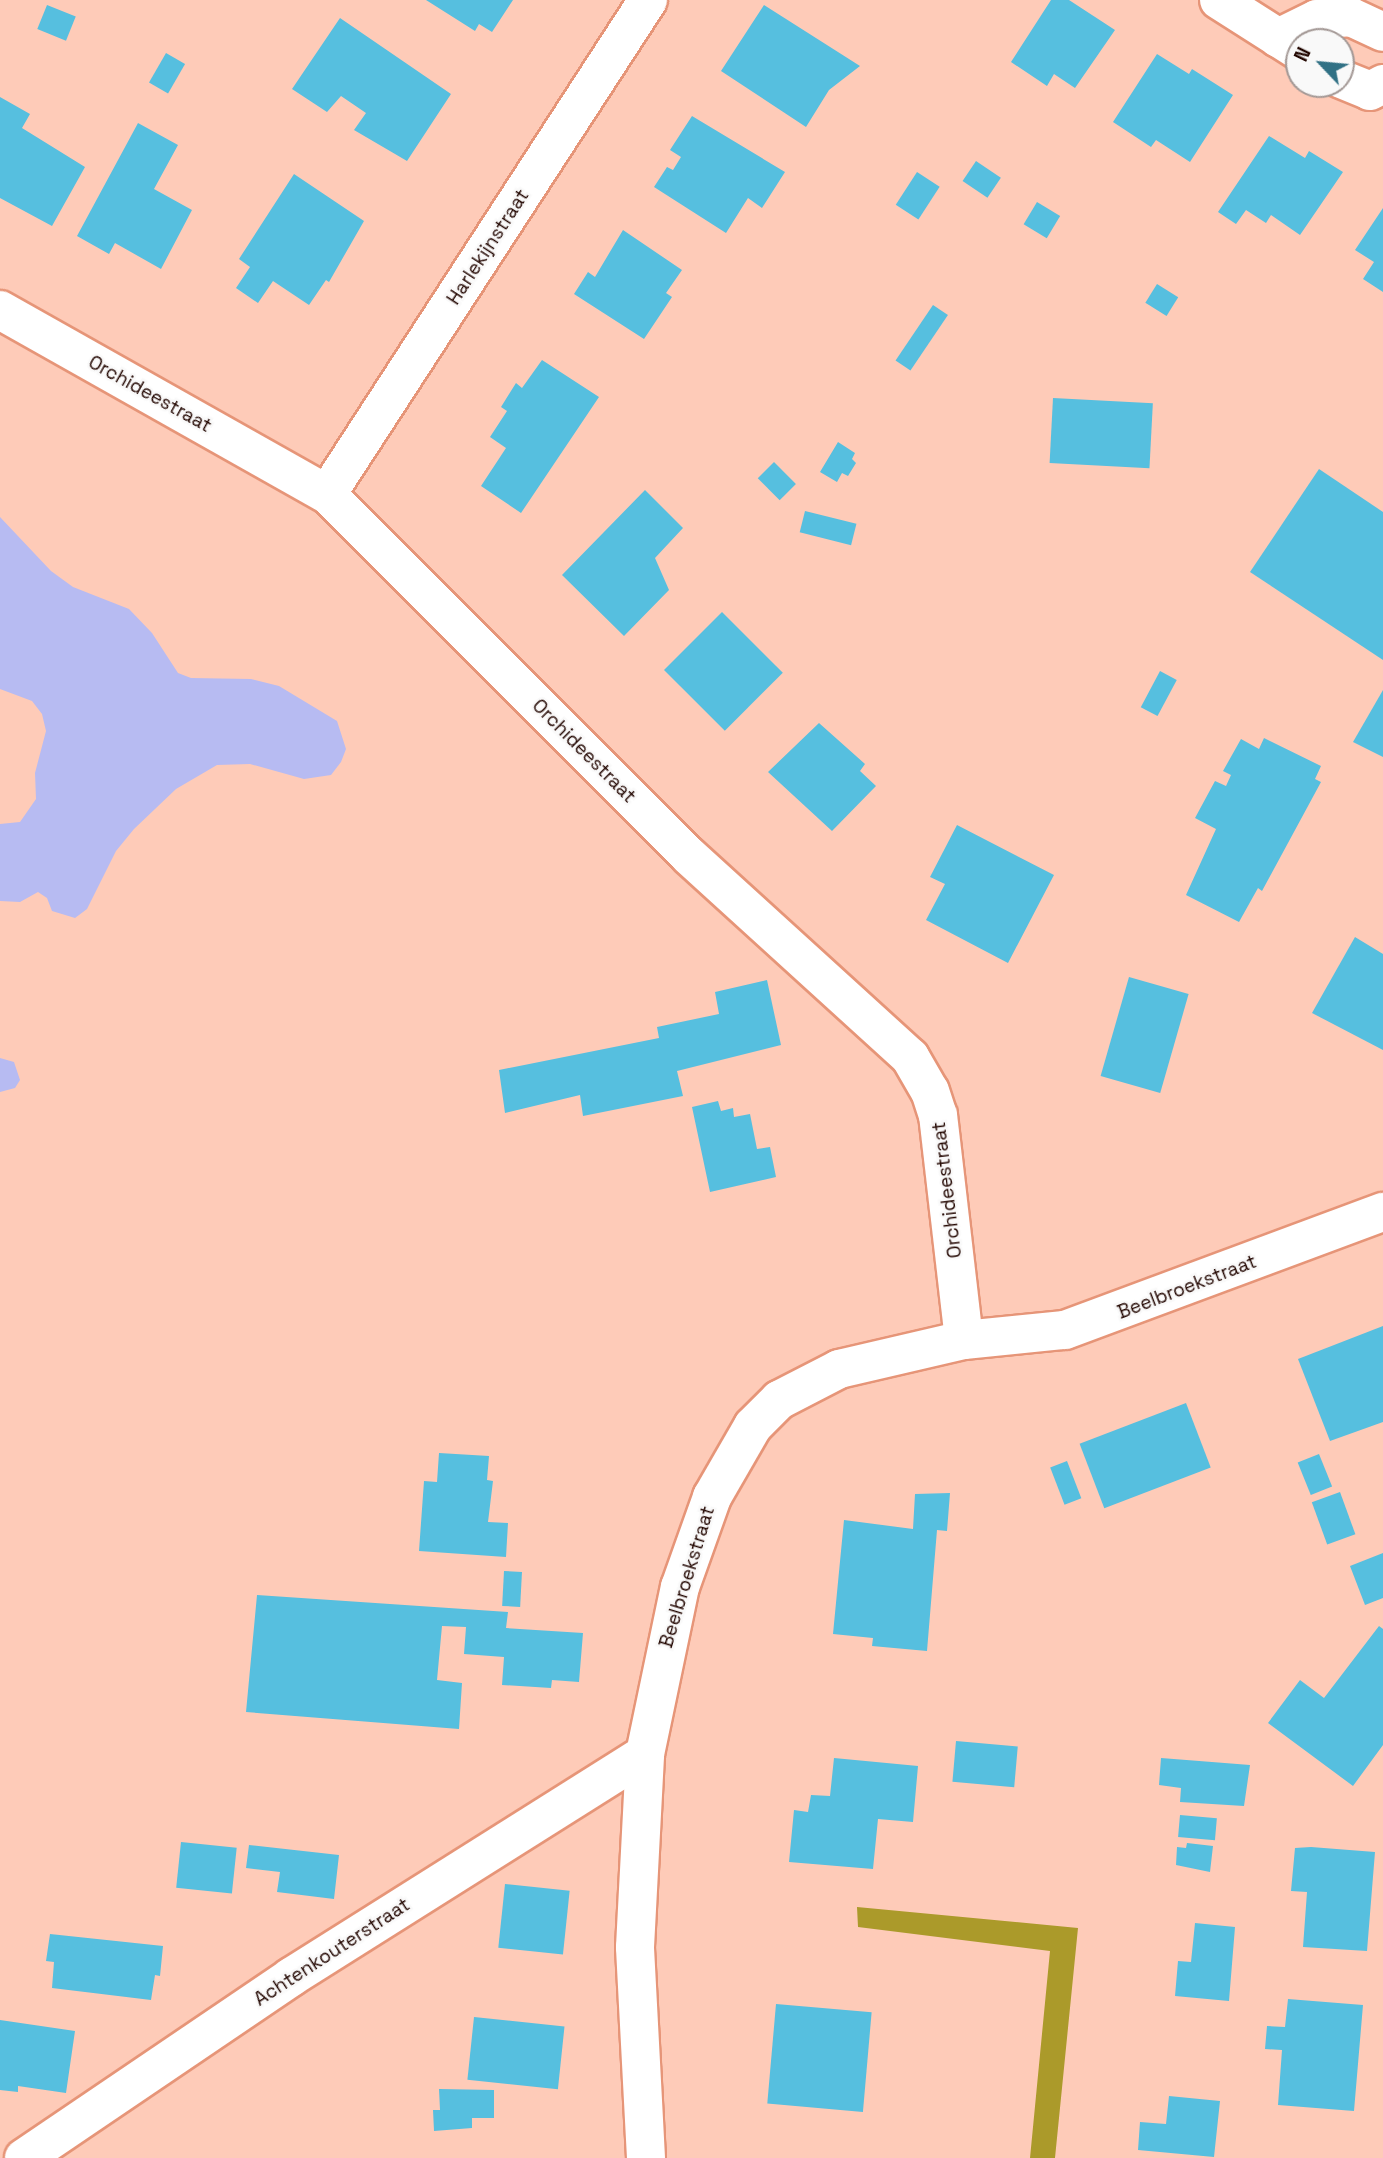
<!DOCTYPE html>
<html>
<head>
<meta charset="utf-8">
<style>
	body { margin:0 }
	#map { position:relative; width:1383px; height:2158px; overflow:hidden; background:#fecbb8; font-family:"Space Grotesk",sans-serif }
	div>[style] { position:absolute }
	.forest>* { inset:0; background:#ab9a2a }
	.water>* { inset:0; background:#b7bbf2 }
	.building>* { inset:0; background:#56bfdf; transform-origin:0 0 }
	.roads { filter:drop-shadow(2px 0 #e69578) drop-shadow(-2px 0 #e69578) drop-shadow(0 2px #e69578) drop-shadow(0 -2px #e69578) }
	.street>* { height:38px; margin:-19px; padding:0 19px; transform-origin:19px; border-radius:19px; background:#fff }
	.secondary>* { height:38px; margin:-19px; padding:0 19px; transform-origin:19px; border-radius:19px; background:#fff }
	span { translate:-50% -50%; white-space:nowrap; text-align:center; line-height:1.15; -webkit-text-stroke:5px #f9f9f9; paint-order:stroke }
	.street-label { font-size:19px; color:#220600 }
	.north { position:absolute; left:1285px; top:28px; width:70px; height:70px; box-sizing:border-box; background:#f9f9f9; border:2px solid #a39895; border-radius:50%; rotate:296deg; font-size:19px; font-weight:700; line-height:28px; text-align:center; color:#220600 }
	.north::after { content:''; display:block; margin:auto; width:24px; height:32px; background:#317185; clip-path:polygon(50% 0,100% 100%,50% 72%,0 100%) }
</style>
</head>
<body>
<div id="map">
	<div class="forest">
		<div style="clip-path:polygon(857px 1907px,1078px 1928px,1055px 2158px,1030px 2158px,1050px 1951px,858px 1927px)"></div>
	</div>
	<div class="water">
		<div style="clip-path:polygon(0 517px,51px 571px,73px 587px,129px 609px,152px 633px,178px 673px,191px 678px,251px 679px,279px 686px,337px 721px,346px 749px,341px 762px,331px 775px,304px 779px,250px 764px,217px 765px,176px 789px,134px 829px,116px 851px,87px 909px,75px 918px,52px 911px,47px 898px,38px 892px,20px 902px,0 901px,0 824px,20px 822px,36px 799px,35px 773px,46px 731px,42px 714px,32px 701px,0 689px)"></div>
		<div style="clip-path:polygon(0 1058px,14px 1062px,20px 1080px,15px 1088px,0 1092px)"></div>
	</div>
	<div class="building">
		<div style="clip-path:polygon(426px 0,513px 0,492px 32px,479px 24px,475px 31px)"></div>
		<div style="clip-path:polygon(1051px 0,1069px 0,1115px 30px,1075px 88px,1054px 74px,1047px 86px,1011px 62px)"></div>
		<div style="left:47px;top:5px;width:31px;height:26px;rotate:22deg"></div>
		<div style="clip-path:polygon(764px 5px,860px 66px,829px 90px,806px 127px,721px 71px)"></div>
		<div style="clip-path:polygon(340px 18px,451px 94px,407px 161px,354px 130px,366px 113px,341px 96px,327px 112px,292px 89px)"></div>
		<div style="left:166px;top:53px;width:22px;height:34px;rotate:30deg"></div>
		<div style="clip-path:polygon(1157px 54px,1189px 74px,1192px 69px,1233px 95px,1190px 162px,1156px 140px,1151px 147px,1113px 122px)"></div>
		<div style="clip-path:polygon(0 97px,30px 114px,22px 128px,85px 167px,52px 226px,0 198px)"></div>
		<div style="clip-path:polygon(692px 116px,785px 172px,762px 208px,748px 198px,726px 233px,654px 187px,667px 167px,673px 170px,681px 157px,670px 150px)"></div>
		<div style="clip-path:polygon(138px 123px,178px 145px,154px 189px,192px 210px,161px 269px,115px 243px,109px 254px,77px 236px)"></div>
		<div style="clip-path:polygon(1269px 136px,1305px 158px,1309px 151px,1343px 172px,1300px 235px,1271px 215px,1266px 223px,1246px 210px,1236px 224px,1218px 212px)"></div>
		<div style="left:976px;top:161px;width:30px;height:24px;rotate:34deg"></div>
		<div style="left:917px;top:172px;width:27px;height:39px;rotate:33deg"></div>
		<div style="clip-path:polygon(294px 174px,364px 221px,329px 282px,326px 280px,309px 305px,273px 281px,258px 303px,236px 288px,250px 267px,239px 259px)"></div>
		<div style="left:1037px;top:202px;width:27px;height:26px;rotate:31deg"></div>
		<div style="clip-path:polygon(1383px 208px,1383px 292px,1363px 279px,1374px 262px,1355px 250px)"></div>
		<div style="clip-path:polygon(623px 230px,682px 270px,666px 293px,672px 297px,644px 339px,574px 294px,588px 272px,595px 277px)"></div>
		<div style="left:1157px;top:284px;width:25px;height:22px;rotate:32deg"></div>
		<div style="left:933px;top:305px;width:18px;height:67px;rotate:34deg"></div>
		<div style="clip-path:polygon(542px 360px,599px 397px,521px 513px,481px 486px,506px 448px,490px 437px,507px 411px,501px 407px,516px 383px,522px 388px)"></div>
		<div style="left:1053px;top:398px;width:100px;height:65px;rotate:3deg"></div>
		<div style="clip-path:polygon(838px 442px,855px 453px,852px 459px,856px 463px,848px 476px,842px 473px,837px 482px,820px 472px)"></div>
		<div style="left:774px;top:462px;width:31px;height:23px;rotate:45deg"></div>
		<div style="clip-path:polygon(1319px 469px,1383px 512px,1383px 660px,1250px 572px)"></div>
		<div style="clip-path:polygon(645px 490px,683px 528px,655px 558px,669px 590px,624px 636px,562px 575px)"></div>
		<div style="left:805px;top:511px;width:53px;height:22px;rotate:14deg"></div>
		<div style="left:722px;top:612px;width:86px;height:82px;rotate:45deg"></div>
		<div style="left:1160px;top:671px;width:19px;height:41px;rotate:28deg"></div>
		<div style="clip-path:polygon(1383px 690px,1383px 757px,1353px 742px)"></div>
		<div style="clip-path:polygon(819px 723px,865px 764px,860px 771px,876px 786px,832px 831px,768px 772px)"></div>
		<div style="clip-path:polygon(1264px 738px,1321px 766px,1315px 779px,1321px 782px,1262px 891px,1258px 888px,1239px 922px,1186px 895px,1216px 829px,1195px 818px,1215px 781px,1226px 786px,1231px 775px,1223px 771px,1241px 739px,1259px 749px)"></div>
		<div style="clip-path:polygon(957px 825px,1054px 875px,1008px 963px,926px 920px,945px 884px,930px 877px)"></div>
		<div style="clip-path:polygon(1355px 937px,1383px 954px,1383px 1050px,1312px 1013px)"></div>
		<div style="left:1129px;top:977px;width:62px;height:103px;rotate:16deg"></div>
		<div style="clip-path:polygon(767px 980px,781px 1045px,677px 1071px,683px 1096px,583px 1116px,580px 1095px,505px 1113px,499px 1070px,659px 1038px,657px 1027px,719px 1014px,715px 992px)"></div>
		<div style="clip-path:polygon(718px 1101px,721px 1111px,733px 1108px,734px 1117px,750px 1114px,757px 1149px,770px 1147px,776px 1177px,710px 1192px,692px 1107px)"></div>
		<div style="clip-path:polygon(1383px 1326px,1383px 1422px,1330px 1441px,1298px 1359px)"></div>
		<div style="left:1186px;top:1403px;width:69px;height:114px;rotate:69deg"></div>
		<div style="clip-path:polygon(439px 1453px,489px 1456px,487px 1480px,493px 1481px,488px 1522px,508px 1523px,506px 1557px,419px 1551px,424px 1481px,437px 1482px)"></div>
		<div style="left:1319px;top:1454px;width:35px;height:23px;rotate:68deg"></div>
		<div style="left:1067px;top:1461px;width:40px;height:18px;rotate:69deg"></div>
		<div style="left:1340px;top:1492px;width:45px;height:30px;rotate:70deg"></div>
		<div style="clip-path:polygon(950px 1493px,947px 1531px,937px 1530px,927px 1651px,872px 1646px,873px 1638px,833px 1634px,844px 1520px,913px 1529px,915px 1494px)"></div>
		<div style="clip-path:polygon(1383px 1553px,1383px 1598px,1365px 1605px,1350px 1566px)"></div>
		<div style="left:504px;top:1571px;width:18px;height:35px;rotate:3deg"></div>
		<div style="clip-path:polygon(257px 1595px,508px 1612px,506px 1628px,583px 1633px,579px 1682px,552px 1680px,551px 1688px,502px 1685px,504px 1657px,464px 1654px,466px 1627px,442px 1626px,437px 1680px,462px 1683px,459px 1729px,246px 1712px)"></div>
		<div style="clip-path:polygon(1379px 1626px,1383px 1629px,1383px 1745px,1353px 1786px,1268px 1723px,1300px 1680px,1324px 1698px)"></div>
		<div style="left:956px;top:1741px;width:62px;height:41px;rotate:5deg"></div>
		<div style="clip-path:polygon(834px 1758px,918px 1766px,913px 1822px,878px 1819px,873px 1869px,789px 1862px,794px 1810px,808px 1812px,811px 1795px,830px 1796px)"></div>
		<div style="clip-path:polygon(1161px 1758px,1250px 1765px,1244px 1806px,1180px 1802px,1181px 1788px,1159px 1785px)"></div>
		<div style="left:1180px;top:1815px;width:37px;height:22px;rotate:5deg"></div>
		<div style="left:181px;top:1842px;width:56px;height:46px;rotate:6deg"></div>
		<div style="clip-path:polygon(1187px 1843px,1213px 1846px,1210px 1872px,1176px 1865px,1177px 1847px,1186px 1848px)"></div>
		<div style="clip-path:polygon(249px 1845px,339px 1855px,334px 1899px,277px 1892px,280px 1872px,246px 1868px)"></div>
		<div style="clip-path:polygon(1311px 1847px,1375px 1852px,1367px 1951px,1303px 1947px,1307px 1892px,1291px 1891px,1295px 1848px)"></div>
		<div style="left:505px;top:1884px;width:65px;height:64px;rotate:6deg"></div>
		<div style="clip-path:polygon(1195px 1923px,1235px 1927px,1229px 2001px,1175px 1996px,1178px 1961px,1191px 1962px)"></div>
		<div style="clip-path:polygon(50px 1934px,163px 1946px,160px 1976px,155px 1975px,151px 2000px,52px 1988px,54px 1962px,46px 1961px)"></div>
		<div style="clip-path:polygon(1288px 1999px,1363px 2005px,1354px 2111px,1278px 2105px,1282px 2050px,1265px 2049px,1267px 2026px,1285px 2027px)"></div>
		<div style="left:776px;top:2004px;width:96px;height:100px;rotate:5deg"></div>
		<div style="left:474px;top:2017px;width:91px;height:63px;rotate:6deg"></div>
		<div style="clip-path:polygon(0 2020px,75px 2031px,66px 2093px,18px 2086px,18px 2092px,0 2090px)"></div>
		<div style="clip-path:polygon(439px 2089px,494px 2090px,494px 2118px,472px 2118px,472px 2128px,434px 2131px,433px 2110px,440px 2110px)"></div>
		<div style="clip-path:polygon(1169px 2096px,1220px 2101px,1214px 2157px,1138px 2150px,1140px 2122px,1166px 2124px)"></div>
	</div>
	<div class="roads">
		<div class="street">
			<div style="left:1219px;top:0;width:95px;rotate:32.5deg"></div>
			<div style="left:1278px;top:38px;width:43px;rotate:-26deg"></div>
			<div style="left:1317px;top:19px;width:34px;rotate:-3deg"></div>
			<div style="left:1351px;top:17px;width:35px;rotate:25deg"></div>
			<div style="left:1341px;top:79px;width:31px;rotate:22deg"></div>
			<div style="left:1370px;top:91px;width:15px;rotate:-28deg"></div>
			<div style="left:327px;top:494px;width:589px;rotate:-56.98deg"></div>
			<div style="left:24px;top:2158px;width:323px;rotate:-34.1deg"></div>
			<div style="left:291px;top:1977px;width:418px;rotate:-32.2deg"></div>
		</div>
		<div class="secondary">
			<div style="left:0;top:310px;width:375px;rotate:29.4deg"></div>
			<div style="left:327px;top:494px;width:512px;rotate:45deg"></div>
			<div style="left:689px;top:856px;width:299px;rotate:42.3deg"></div>
			<div style="left:910px;top:1057px;width:39px;rotate:60deg"></div>
			<div style="left:930px;top:1091px;width:25px;rotate:72deg"></div>
			<div style="left:938px;top:1115px;width:226px;rotate:83.4deg"></div>
			<div style="left:646px;top:2158px;width:211px;rotate:-93deg"></div>
			<div style="left:635px;top:1947px;width:193px;rotate:-87deg"></div>
			<div style="left:645px;top:1754px;width:171px;rotate:-78.2deg"></div>
			<div style="left:680px;top:1587px;width:96px;rotate:-70.4deg"></div>
			<div style="left:712px;top:1497px;width:82px;rotate:-60deg"></div>
			<div style="left:753px;top:1426px;width:37px;rotate:-45deg"></div>
			<div style="left:779px;top:1400px;width:68px;rotate:-27.3deg"></div>
			<div style="left:839px;top:1369px;width:128px;rotate:-13.1deg"></div>
			<div style="left:964px;top:1340px;width:101px;rotate:-5.7deg"></div>
			<div style="left:1065px;top:1330px;width:339px;rotate:-20.4deg"></div>
		</div>
	</div>
	<div class="street-label">
		<span style="left:488px;top:247px;rotate:-57deg">Harlekijnstraat</span>
		<span style="left:150px;top:394px;rotate:29deg">Orchideestraat</span>
		<span style="left:584px;top:751px;rotate:45deg">Orchideestraat</span>
		<span style="left:947px;top:1190px;rotate:-97deg">Orchideestraat</span>
		<span style="left:1187px;top:1287px;rotate:-21deg">Beelbroekstraat</span>
		<span style="left:687px;top:1577px;rotate:-73deg">Beelbroekstraat</span>
		<span style="left:332px;top:1952px;rotate:-33deg">Achtenkouterstraat</span>
	</div>
	<div class="north">N</div>
</div>
</body>
</html>
